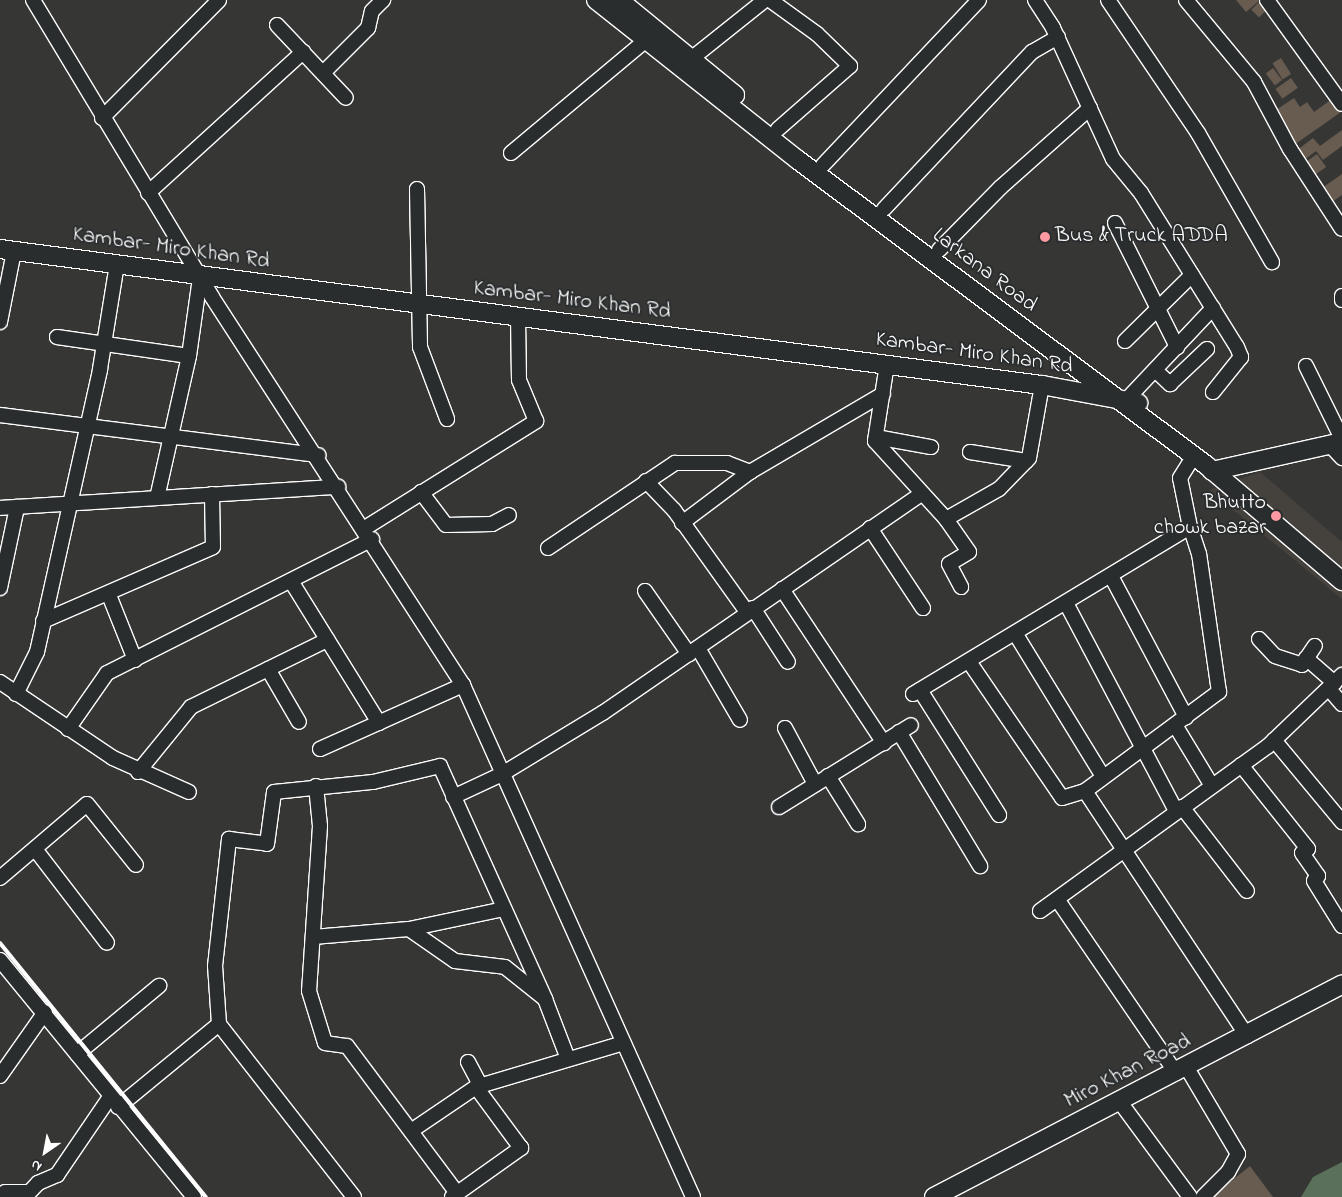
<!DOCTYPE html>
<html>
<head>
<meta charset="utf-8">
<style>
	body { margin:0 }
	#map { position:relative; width:1342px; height:1197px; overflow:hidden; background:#363635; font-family:"Indie Flower",sans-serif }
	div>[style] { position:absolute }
	.built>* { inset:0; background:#45413d }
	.green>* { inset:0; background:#5b705b }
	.building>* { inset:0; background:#685b4f; transform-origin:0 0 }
	.roads { filter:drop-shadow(1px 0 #fff) drop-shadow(-1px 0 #fff) drop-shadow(0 1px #fff) drop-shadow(0 -1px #fff) }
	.minor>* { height:14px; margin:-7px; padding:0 7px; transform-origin:7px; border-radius:7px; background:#2a2d2e }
	.major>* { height:18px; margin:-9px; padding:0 9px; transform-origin:9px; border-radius:9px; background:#2a2d2e }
	.rail>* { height:4px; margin:-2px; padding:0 2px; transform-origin:2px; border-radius:2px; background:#fff }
	.dots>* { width:14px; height:14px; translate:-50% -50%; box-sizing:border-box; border:2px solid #2a2d2e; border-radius:50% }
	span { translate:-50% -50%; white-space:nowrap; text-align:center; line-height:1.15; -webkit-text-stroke:4px #2a2d2e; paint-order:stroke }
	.poi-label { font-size:22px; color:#fff }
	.left { translate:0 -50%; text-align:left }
	.right { translate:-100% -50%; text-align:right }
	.street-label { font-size:22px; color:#fff }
	.north { position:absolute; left:20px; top:1127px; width:50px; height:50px; -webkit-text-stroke:4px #2a2d2e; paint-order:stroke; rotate:213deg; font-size:14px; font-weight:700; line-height:20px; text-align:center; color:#fff }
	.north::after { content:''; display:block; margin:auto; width:18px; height:22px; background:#fff; clip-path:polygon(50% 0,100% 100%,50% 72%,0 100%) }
</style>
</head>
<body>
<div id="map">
	<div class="built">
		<div style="clip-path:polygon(1260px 472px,1342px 542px,1342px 599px,1209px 490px)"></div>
	</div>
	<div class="green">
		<div style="clip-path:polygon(1342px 1162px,1342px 1197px,1301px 1197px,1313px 1177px)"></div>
	</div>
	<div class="building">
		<div style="clip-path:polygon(1236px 0,1258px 0,1259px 1px,1246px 12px)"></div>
		<div style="left:1259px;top:2px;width:11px;height:11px;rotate:45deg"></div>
		<div style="left:1281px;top:58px;width:19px;height:10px;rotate:58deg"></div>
		<div style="left:1273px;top:68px;width:15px;height:9px;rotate:53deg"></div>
		<div style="left:1291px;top:78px;width:12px;height:19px;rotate:55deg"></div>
		<div style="clip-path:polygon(1294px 98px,1300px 107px,1307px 102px,1314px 112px,1332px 99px,1341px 112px,1294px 145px,1273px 112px)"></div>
		<div style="clip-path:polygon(1342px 130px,1342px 146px,1323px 160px,1316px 151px,1303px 161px,1296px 151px,1313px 138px,1320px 146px)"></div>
		<div style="left:1317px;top:154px;width:16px;height:17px;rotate:55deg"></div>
		<div style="clip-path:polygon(1342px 174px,1342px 195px,1329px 204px,1319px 190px)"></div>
		<div style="clip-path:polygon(1250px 1166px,1273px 1197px,1211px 1197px)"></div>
	</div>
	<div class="roads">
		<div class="minor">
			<div style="left:33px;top:0;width:347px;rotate:58.9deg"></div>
			<div style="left:212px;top:297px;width:462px;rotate:57.1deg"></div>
			<div style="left:463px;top:685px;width:561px;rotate:65.81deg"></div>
			<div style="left:770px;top:0;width:58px;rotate:35.9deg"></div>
			<div style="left:817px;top:34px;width:46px;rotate:44.1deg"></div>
			<div style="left:850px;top:66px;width:96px;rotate:138.8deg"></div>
			<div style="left:1035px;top:0;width:33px;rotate:57deg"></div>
			<div style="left:1053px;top:28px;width:144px;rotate:65.4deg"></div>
			<div style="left:1113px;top:159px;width:44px;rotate:50.5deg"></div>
			<div style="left:1141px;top:193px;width:181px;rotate:58.1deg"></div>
			<div style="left:1237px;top:347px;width:11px;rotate:68deg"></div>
			<div style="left:1241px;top:357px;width:45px;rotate:128.7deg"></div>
			<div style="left:1108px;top:0;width:161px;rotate:55.9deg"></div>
			<div style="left:1198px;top:133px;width:149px;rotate:60.2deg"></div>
			<div style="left:1186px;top:0;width:107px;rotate:50.3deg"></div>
			<div style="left:1254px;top:82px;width:76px;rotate:61.8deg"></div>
			<div style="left:1290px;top:149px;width:95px;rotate:57deg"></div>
			<div style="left:1267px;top:0;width:128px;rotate:54.2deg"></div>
			<div style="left:277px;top:25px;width:100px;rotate:46.6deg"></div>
			<div style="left:691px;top:59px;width:95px;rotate:-38.6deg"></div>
			<div style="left:323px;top:73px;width:64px;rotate:-45deg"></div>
			<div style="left:368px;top:28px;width:17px;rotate:-77deg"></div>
			<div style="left:372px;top:11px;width:16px;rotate:-45deg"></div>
			<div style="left:102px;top:118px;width:166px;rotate:-45.2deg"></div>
			<div style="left:511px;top:153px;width:176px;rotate:-39.9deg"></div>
			<div style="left:823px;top:165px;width:227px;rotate:-46.6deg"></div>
			<div style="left:417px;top:189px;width:158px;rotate:88.9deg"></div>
			<div style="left:420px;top:347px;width:77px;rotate:69.4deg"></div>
			<div style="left:148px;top:193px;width:210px;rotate:-42.3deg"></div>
			<div style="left:884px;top:209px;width:216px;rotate:-46.7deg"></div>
			<div style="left:1032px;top:52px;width:30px;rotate:-30deg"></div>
			<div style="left:1115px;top:223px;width:139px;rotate:63.4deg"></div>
			<div style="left:939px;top:250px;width:88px;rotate:-45.5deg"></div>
			<div style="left:1001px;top:187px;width:119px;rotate:-41.6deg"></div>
			<div style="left:1342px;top:296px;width:4px;rotate:90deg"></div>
			<div style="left:0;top:322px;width:72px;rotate:-78.8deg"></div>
			<div style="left:57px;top:337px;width:133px;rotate:8.2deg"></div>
			<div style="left:1125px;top:341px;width:94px;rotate:-44.6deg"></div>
			<div style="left:887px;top:364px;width:78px;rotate:98.9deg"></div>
			<div style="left:875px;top:441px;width:105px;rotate:47.7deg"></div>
			<div style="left:946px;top:519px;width:40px;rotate:55.1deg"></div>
			<div style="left:969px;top:552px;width:23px;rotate:149deg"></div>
			<div style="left:949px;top:564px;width:26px;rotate:62deg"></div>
			<div style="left:1306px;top:366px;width:81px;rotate:63.7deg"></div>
			<div style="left:1155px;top:370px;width:21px;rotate:43deg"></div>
			<div style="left:1170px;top:384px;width:51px;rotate:-43.4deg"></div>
			<div style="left:1130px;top:396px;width:121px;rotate:-46.7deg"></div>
			<div style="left:0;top:415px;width:321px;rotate:7.2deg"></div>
			<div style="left:876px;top:437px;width:56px;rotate:10.3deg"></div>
			<div style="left:1330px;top:445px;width:18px;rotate:47deg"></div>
			<div style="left:970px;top:452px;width:57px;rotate:9.1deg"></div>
			<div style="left:646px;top:481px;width:40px;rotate:46deg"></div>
			<div style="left:674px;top:510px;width:125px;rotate:54.4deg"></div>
			<div style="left:421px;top:492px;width:41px;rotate:52.9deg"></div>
			<div style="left:446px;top:525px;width:46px;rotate:-1.2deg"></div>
			<div style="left:492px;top:524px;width:19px;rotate:-28deg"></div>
			<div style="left:157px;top:498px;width:146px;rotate:-77.3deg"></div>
			<div style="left:189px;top:356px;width:79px;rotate:-82deg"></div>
			<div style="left:0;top:508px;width:339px;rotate:-3.6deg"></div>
			<div style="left:946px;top:519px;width:61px;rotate:-29.5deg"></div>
			<div style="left:999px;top:489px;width:43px;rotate:-45.9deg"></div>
			<div style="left:1029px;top:458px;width:74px;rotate:-79.9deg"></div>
			<div style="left:682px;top:523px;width:85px;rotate:-36.9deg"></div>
			<div style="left:750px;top:472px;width:154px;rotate:-30.4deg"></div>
			<div style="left:365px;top:528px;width:202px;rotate:-32deg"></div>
			<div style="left:536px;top:421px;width:44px;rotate:-112.5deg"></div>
			<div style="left:519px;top:380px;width:64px;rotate:-90.9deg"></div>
			<div style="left:870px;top:528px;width:96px;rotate:56.5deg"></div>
			<div style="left:548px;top:548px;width:153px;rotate:-33.8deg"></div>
			<div style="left:675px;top:463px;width:52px"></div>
			<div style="left:727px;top:463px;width:25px;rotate:21deg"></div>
			<div style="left:1111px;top:576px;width:160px;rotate:62deg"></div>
			<div style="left:291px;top:581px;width:167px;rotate:58.2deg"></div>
			<div style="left:0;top:588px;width:83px;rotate:-78.1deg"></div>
			<div style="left:782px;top:589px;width:185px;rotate:56.5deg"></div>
			<div style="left:645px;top:591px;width:77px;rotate:55.1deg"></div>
			<div style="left:109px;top:595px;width:70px;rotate:68.2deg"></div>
			<div style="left:1066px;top:603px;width:235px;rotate:62.1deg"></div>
			<div style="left:753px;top:608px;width:64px;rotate:57.1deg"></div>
			<div style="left:43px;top:621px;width:185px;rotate:-23.5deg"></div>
			<div style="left:213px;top:547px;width:53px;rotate:-91.1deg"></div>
			<div style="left:1015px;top:633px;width:167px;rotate:58.5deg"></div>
			<div style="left:1259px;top:639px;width:23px;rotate:47deg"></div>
			<div style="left:1275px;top:656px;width:28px;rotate:18deg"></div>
			<div style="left:1302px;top:665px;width:23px;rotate:-56deg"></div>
			<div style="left:698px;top:648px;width:83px;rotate:59.7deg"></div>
			<div style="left:1306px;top:658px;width:38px;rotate:41deg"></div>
			<div style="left:970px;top:663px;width:163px;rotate:55.7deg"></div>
			<div style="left:1062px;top:798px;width:24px;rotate:-17deg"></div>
			<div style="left:1085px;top:791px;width:167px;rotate:-36.5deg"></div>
			<div style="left:1219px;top:692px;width:139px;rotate:-98.2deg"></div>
			<div style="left:1199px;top:554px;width:28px;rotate:-108deg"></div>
			<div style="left:268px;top:669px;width:61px;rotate:59.7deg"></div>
			<div style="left:0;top:682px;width:136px;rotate:33.9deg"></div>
			<div style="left:113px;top:758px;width:83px;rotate:24.1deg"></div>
			<div style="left:1329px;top:689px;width:20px;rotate:49deg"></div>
			<div style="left:920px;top:690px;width:148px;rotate:57.7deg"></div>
			<div style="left:16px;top:694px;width:47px;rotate:-63.4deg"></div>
			<div style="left:37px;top:652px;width:290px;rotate:-77.4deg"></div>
			<div style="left:100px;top:369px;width:106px;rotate:-80.8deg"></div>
			<div style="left:913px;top:694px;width:323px;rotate:-31.1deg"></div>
			<div style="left:1190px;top:527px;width:50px;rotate:-101.5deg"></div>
			<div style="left:1180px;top:478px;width:26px;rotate:-58deg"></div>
			<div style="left:1175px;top:725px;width:71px;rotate:58.8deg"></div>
			<div style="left:785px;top:728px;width:64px;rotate:61.8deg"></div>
			<div style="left:68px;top:729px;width:68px;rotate:-55.1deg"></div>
			<div style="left:107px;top:673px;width:297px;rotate:-26.8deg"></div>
			<div style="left:899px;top:732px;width:157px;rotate:58.8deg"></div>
			<div style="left:1274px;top:740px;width:107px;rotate:50.3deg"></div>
			<div style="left:320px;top:749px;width:157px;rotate:-24.1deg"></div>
			<div style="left:1241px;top:765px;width:107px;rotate:51.4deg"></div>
			<div style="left:1308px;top:849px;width:7px;rotate:146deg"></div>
			<div style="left:1302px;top:853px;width:28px;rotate:55deg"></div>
			<div style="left:1318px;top:876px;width:6px;rotate:129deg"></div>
			<div style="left:1314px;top:881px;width:53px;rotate:58.1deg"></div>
			<div style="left:138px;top:772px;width:84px;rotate:-50.8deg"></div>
			<div style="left:191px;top:707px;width:152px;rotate:-26.2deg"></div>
			<div style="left:828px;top:776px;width:57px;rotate:58deg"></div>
			<div style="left:316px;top:786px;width:40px;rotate:84.3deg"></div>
			<div style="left:320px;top:826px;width:165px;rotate:93.8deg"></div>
			<div style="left:309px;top:991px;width:54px;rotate:72.9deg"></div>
			<div style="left:325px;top:1043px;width:22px;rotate:8deg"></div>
			<div style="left:347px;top:1046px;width:184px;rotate:53.2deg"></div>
			<div style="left:1085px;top:791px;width:294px;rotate:56.5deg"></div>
			<div style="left:453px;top:797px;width:54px;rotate:-25.1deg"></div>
			<div style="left:502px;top:774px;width:119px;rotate:-31.3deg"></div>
			<div style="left:604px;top:712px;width:385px;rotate:-34.5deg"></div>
			<div style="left:779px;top:807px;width:155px;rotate:-31.8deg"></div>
			<div style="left:1182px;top:807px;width:106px;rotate:52.3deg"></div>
			<div style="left:35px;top:849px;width:118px;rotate:52.5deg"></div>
			<div style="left:0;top:878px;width:114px;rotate:-40.4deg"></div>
			<div style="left:87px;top:804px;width:78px;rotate:51.2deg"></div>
			<div style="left:1057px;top:899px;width:211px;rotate:55.6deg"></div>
			<div style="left:1040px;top:911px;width:281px;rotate:-35.9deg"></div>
			<div style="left:1268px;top:746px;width:103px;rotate:-43.8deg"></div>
			<div style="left:409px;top:929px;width:97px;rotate:-11.9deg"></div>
			<div style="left:313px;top:937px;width:96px;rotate:-4.8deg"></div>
			<div style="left:409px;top:929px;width:56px;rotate:34.8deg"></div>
			<div style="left:455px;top:961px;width:50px;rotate:6.8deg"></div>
			<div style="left:505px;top:967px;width:51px;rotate:38.7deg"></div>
			<div style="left:545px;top:999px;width:64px;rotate:69deg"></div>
			<div style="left:0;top:960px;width:306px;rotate:50.7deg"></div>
			<div style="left:77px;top:1054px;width:107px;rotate:-39.7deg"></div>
			<div style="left:468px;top:1062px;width:26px;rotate:62deg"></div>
			<div style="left:1187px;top:1068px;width:100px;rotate:59.3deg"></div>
			<div style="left:1238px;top:1154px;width:21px;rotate:119deg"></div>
			<div style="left:1228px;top:1172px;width:35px;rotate:135deg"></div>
			<div style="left:0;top:1076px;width:78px;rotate:-54.9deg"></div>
			<div style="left:1120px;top:1102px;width:118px;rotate:53.6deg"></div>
			<div style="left:118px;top:1107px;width:131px;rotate:-39.4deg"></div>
			<div style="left:411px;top:1131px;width:78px;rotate:-34.1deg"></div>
			<div style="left:476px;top:1087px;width:154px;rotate:-16.6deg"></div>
			<div style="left:1px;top:1197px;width:6px;rotate:-51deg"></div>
			<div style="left:5px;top:1192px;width:23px"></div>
			<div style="left:25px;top:1197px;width:19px;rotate:-47deg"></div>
			<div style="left:38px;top:1183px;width:21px;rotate:-23deg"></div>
			<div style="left:57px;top:1175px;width:94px;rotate:-55.8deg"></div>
			<div style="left:354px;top:1197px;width:219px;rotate:-128deg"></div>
			<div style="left:219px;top:1024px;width:58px;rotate:-93.9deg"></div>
			<div style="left:215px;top:966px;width:128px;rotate:-83.7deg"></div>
			<div style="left:229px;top:839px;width:38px;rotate:7deg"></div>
			<div style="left:267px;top:844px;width:52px;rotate:-82.3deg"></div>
			<div style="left:274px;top:792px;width:100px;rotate:-5.8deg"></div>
			<div style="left:373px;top:782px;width:69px;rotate:-13.4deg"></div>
			<div style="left:440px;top:766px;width:256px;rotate:65.7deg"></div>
			<div style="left:452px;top:1197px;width:85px;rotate:-35.4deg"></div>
			<div style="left:521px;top:1148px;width:76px;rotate:-126.4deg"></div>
		</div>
		<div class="major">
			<div style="left:596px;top:0;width:258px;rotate:38.4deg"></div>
			<div style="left:798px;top:160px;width:509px;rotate:36.78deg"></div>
			<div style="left:1206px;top:465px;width:179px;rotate:40.5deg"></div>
			<div style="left:619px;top:0;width:150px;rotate:39.3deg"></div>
			<div style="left:0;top:249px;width:1051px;rotate:7.44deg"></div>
			<div style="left:1042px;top:385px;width:98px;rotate:10.6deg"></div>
			<div style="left:1212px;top:471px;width:133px;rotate:-12.6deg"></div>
			<div style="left:934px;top:1197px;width:460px;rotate:-27.5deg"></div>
		</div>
	</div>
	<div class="rail">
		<div style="left:0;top:943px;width:327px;rotate:51deg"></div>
	</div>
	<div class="dots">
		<div style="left:1045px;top:237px;background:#ff9aa2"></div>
		<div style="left:1276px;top:516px;background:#ff9aa2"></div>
	</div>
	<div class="poi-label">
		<span class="left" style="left:1055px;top:237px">Bus &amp; Truck ADDA</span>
		<span class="right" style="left:1266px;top:516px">Bhutto<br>chowk bazar</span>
	</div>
	<div class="street-label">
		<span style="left:171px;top:249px;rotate:8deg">Kambar- Miro Khan Rd</span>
		<span style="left:984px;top:271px;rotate:37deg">Larkana Road</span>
		<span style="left:572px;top:301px;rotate:7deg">Kambar- Miro Khan Rd</span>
		<span style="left:974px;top:354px;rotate:8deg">Kambar- Miro Khan Rd</span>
		<span style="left:1128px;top:1072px;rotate:-27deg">Miro Khan Road</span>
	</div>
	<div class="north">N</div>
</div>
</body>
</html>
